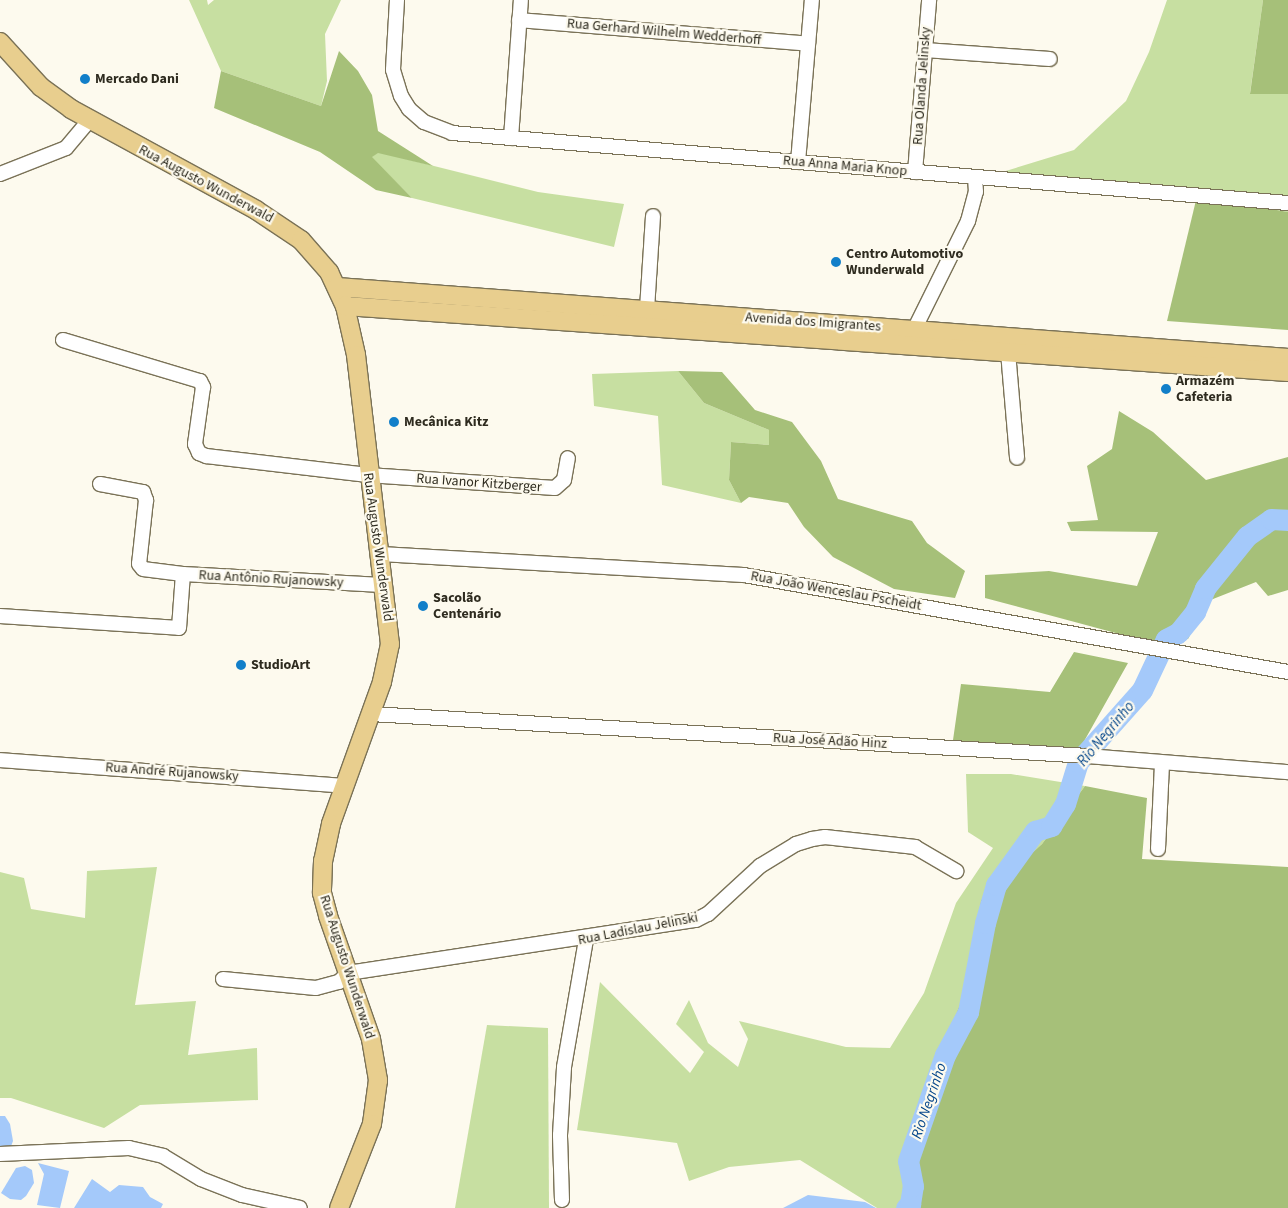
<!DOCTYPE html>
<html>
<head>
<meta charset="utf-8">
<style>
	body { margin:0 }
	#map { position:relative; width:1288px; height:1208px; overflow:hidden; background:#fdfaee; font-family:"Source Sans 3",sans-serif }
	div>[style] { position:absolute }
	.green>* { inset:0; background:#c7dfa1 }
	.forest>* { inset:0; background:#a6c079 }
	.water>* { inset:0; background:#a4c9fa }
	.river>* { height:21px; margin:-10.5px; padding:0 10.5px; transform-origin:10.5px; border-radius:10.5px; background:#a4c9fa }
	.roads { filter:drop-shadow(1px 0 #7a7257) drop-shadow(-1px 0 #7a7257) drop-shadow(0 1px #7a7257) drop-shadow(0 -1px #7a7257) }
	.minor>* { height:14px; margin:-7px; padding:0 7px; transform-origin:7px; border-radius:7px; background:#fff }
	.major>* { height:18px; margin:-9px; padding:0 9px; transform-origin:9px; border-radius:9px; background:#e8ce8e }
	.dots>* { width:14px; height:14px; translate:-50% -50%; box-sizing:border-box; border:2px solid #fdfaee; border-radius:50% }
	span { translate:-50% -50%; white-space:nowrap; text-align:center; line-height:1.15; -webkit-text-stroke:4.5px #fdfaee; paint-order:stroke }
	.street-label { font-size:14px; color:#2e2b1f }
	.poi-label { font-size:14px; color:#2e2b1f; font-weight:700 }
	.left { translate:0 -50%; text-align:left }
	.water-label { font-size:15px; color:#03458a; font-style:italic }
</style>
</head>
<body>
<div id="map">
	<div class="green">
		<div style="clip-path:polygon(189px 0,207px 0,208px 5px,214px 0,341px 0,325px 34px,327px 81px,321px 106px,221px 71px)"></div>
		<div style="clip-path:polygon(1167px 0,1263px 0,1250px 93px,1288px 94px,1288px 212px,1197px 196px,996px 174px,1074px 150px,1126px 101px,1149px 52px)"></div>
		<div style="clip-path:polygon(378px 152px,538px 192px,624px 204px,614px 247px,412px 198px,371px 157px)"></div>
		<div style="clip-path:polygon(678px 371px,704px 403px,769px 430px,769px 445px,731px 442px,729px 480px,741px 503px,662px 485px,658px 416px,594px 406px,592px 374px)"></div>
		<div style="clip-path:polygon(966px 774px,1011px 774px,1085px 786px,1042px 844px,981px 900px,962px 999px,909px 1130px,915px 1208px,877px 1208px,800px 1160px,729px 1167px,689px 1181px,677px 1143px,577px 1130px,600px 982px,690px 1073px,704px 1052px,676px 1024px,689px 1000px,708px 1043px,738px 1067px,748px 1039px,739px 1021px,846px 1047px,890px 1048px,924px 993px,956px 903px,993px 848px,968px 832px)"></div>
		<div style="clip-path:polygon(157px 867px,135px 1005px,196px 1001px,188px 1055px,257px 1048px,258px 1100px,140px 1105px,104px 1128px,11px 1098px,0 1098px,0 872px,24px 878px,31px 909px,85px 918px,87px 871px)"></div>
		<div style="clip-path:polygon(487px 1025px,548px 1028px,549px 1208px,455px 1208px)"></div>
	</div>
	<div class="forest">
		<div style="clip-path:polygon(1263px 0,1288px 0,1288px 94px,1250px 94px)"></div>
		<div style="clip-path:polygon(339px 51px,358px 71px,372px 95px,378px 131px,433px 166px,378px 153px,372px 157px,412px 198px,376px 190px,320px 152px,214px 108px,221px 71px,321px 106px)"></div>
		<div style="clip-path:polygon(1197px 196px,1288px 212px,1288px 330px,1167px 321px)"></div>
		<div style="clip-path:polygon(678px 371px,722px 372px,755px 410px,792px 422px,821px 461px,838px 499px,912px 521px,927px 543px,965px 571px,955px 598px,894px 589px,833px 557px,804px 527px,788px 503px,749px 497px,741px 503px,729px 480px,731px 442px,769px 445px,769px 430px,704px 403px)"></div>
		<div style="clip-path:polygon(1119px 411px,1153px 432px,1206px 480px,1288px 457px,1288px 590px,1268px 596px,1256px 582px,1208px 601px,1188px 639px,1153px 643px,985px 598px,985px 575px,1049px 571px,1137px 586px,1158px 532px,1071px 531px,1067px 522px,1098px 520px,1087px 466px,1112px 449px)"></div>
		<div style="clip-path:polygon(1074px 652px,1128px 663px,1078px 752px,953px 740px,961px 684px,1050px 692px)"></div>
		<div style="clip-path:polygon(1085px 786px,1147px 798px,1142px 859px,1288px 867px,1288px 1208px,915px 1208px,909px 1130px,962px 999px,981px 900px,1042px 844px)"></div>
	</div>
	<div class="water">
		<div style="clip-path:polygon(0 1116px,5px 1116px,10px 1124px,13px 1141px,10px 1149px,0 1149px)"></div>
		<div style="clip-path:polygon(38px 1163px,69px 1171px,60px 1208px,37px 1205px,44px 1174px)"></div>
		<div style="clip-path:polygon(25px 1166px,32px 1170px,34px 1183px,26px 1196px,21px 1200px,10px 1199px,1px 1193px,16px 1168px)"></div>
		<div style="clip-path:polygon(92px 1179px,110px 1192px,119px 1185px,143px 1187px,150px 1197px,163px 1204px,161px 1208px,74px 1208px)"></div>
		<div style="clip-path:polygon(808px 1195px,865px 1202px,876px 1208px,783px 1208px)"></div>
	</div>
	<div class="river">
		<div style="left:906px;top:1208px;width:6px;rotate:-45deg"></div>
		<div style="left:910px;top:1204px;width:18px;rotate:-81deg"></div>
		<div style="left:913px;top:1186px;width:25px;rotate:-101deg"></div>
		<div style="left:908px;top:1161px;width:112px;rotate:-70.8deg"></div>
		<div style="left:945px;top:1055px;width:49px;rotate:-61.9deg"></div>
		<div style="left:968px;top:1012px;width:91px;rotate:-79.2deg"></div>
		<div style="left:985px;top:923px;width:40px;rotate:-74deg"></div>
		<div style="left:996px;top:885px;width:67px;rotate:-54.2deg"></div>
		<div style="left:1035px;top:831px;width:17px;rotate:-17deg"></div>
		<div style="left:1051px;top:826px;width:26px;rotate:-58deg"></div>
		<div style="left:1065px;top:804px;width:44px;rotate:-72.8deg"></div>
		<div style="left:1078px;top:762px;width:96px;rotate:-48.4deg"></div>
		<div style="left:1142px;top:690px;width:56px;rotate:-64.8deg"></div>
		<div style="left:1166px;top:639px;width:13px;rotate:-27deg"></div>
		<div style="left:1178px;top:633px;width:27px;rotate:-51deg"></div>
		<div style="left:1195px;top:612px;width:26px;rotate:-67deg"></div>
		<div style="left:1205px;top:588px;width:67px;rotate:-51.1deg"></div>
		<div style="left:1247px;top:536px;width:29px;rotate:-35deg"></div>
		<div style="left:1271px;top:519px;width:17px;rotate:3deg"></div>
	</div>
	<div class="roads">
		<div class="minor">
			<div style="left:397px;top:0;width:70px;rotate:93.3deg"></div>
			<div style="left:393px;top:70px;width:27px;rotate:73deg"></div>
			<div style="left:401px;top:96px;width:15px;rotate:58deg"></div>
			<div style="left:409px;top:109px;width:20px;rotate:41deg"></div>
			<div style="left:424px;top:122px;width:30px;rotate:21deg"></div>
			<div style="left:452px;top:133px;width:839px;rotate:4.79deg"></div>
			<div style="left:519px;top:20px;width:290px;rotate:4.7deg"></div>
			<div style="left:925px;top:50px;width:125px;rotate:4.1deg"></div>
			<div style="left:511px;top:138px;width:138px;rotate:-85.9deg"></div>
			<div style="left:798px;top:162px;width:163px;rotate:-85.1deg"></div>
			<div style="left:915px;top:172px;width:173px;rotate:-85.3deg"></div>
			<div style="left:0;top:174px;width:71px;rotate:-21.5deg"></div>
			<div style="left:66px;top:148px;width:35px;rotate:-50deg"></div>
			<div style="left:647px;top:309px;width:93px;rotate:-86.3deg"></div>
			<div style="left:914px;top:330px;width:122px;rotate:-63.6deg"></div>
			<div style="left:968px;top:221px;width:30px;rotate:-75deg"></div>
			<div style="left:976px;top:192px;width:15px;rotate:-94deg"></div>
			<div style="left:63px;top:340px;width:143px;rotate:16.7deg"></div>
			<div style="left:200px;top:381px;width:7px;rotate:63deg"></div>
			<div style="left:203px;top:387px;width:58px;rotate:98deg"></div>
			<div style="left:195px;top:444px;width:10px;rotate:66deg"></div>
			<div style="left:199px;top:453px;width:8px;rotate:23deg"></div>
			<div style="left:206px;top:456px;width:163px;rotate:6.7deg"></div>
			<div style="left:368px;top:475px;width:187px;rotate:4deg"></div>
			<div style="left:555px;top:488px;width:12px;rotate:-42deg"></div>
			<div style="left:564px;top:480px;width:22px;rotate:-80deg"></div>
			<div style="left:1008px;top:352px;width:106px;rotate:85.1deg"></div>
			<div style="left:100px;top:484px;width:44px;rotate:10.5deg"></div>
			<div style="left:143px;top:492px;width:9px;rotate:69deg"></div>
			<div style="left:146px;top:500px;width:64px;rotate:96.2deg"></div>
			<div style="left:139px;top:564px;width:6px;rotate:51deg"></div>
			<div style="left:143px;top:569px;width:40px;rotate:7.1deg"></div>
			<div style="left:379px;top:554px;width:366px;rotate:3.3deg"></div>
			<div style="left:744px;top:575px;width:553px;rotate:10.11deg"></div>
			<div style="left:0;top:616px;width:179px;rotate:3.8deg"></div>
			<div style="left:179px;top:628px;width:54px;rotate:-85.8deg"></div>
			<div style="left:183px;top:574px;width:199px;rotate:3.2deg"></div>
			<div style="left:371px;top:714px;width:718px;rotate:3.35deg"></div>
			<div style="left:1088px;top:756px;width:201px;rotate:4.6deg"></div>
			<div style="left:0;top:760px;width:345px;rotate:4.3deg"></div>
			<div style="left:1158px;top:849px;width:86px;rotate:-87.3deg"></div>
			<div style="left:223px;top:979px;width:93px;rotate:5.5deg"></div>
			<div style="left:316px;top:988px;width:24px;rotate:-15deg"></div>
			<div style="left:339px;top:982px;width:13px;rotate:-45deg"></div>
			<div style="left:348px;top:973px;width:352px;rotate:-8.7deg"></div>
			<div style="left:696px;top:920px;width:13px;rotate:-27deg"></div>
			<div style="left:708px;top:914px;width:71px;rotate:-42.7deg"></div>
			<div style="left:760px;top:866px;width:42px;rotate:-31.4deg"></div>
			<div style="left:796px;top:844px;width:17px;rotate:-17deg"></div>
			<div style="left:812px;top:839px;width:13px;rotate:-9deg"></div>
			<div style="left:825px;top:837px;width:91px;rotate:6.3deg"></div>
			<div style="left:915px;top:847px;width:48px;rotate:30.3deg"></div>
			<div style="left:0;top:1154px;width:129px;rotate:-2.7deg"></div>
			<div style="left:129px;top:1148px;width:35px;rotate:13deg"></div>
			<div style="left:163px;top:1156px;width:44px;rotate:31.2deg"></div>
			<div style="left:201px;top:1179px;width:44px;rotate:21.3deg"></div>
			<div style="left:242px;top:1195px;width:59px;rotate:12.6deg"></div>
			<div style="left:562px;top:1200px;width:65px;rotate:-91.8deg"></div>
			<div style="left:560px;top:1135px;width:68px;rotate:-86.6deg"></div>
			<div style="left:564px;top:1067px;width:130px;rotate:-80.2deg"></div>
		</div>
		<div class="major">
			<div style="left:0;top:42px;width:61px;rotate:47.7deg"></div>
			<div style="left:41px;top:87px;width:37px;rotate:36deg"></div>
			<div style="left:71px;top:109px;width:211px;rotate:28.6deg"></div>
			<div style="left:256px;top:210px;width:54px;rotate:33.7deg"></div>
			<div style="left:301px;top:240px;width:43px;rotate:48.8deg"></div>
			<div style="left:329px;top:272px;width:38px;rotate:65deg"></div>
			<div style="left:345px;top:306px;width:50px;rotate:77.3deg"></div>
			<div style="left:356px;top:355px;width:291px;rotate:83.3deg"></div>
			<div style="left:390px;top:644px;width:39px;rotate:102deg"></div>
			<div style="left:382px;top:682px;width:151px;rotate:109.8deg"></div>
			<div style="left:331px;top:824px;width:38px;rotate:102deg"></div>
			<div style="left:323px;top:861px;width:32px;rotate:92deg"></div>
			<div style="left:322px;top:893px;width:24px;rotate:75deg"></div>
			<div style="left:328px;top:916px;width:130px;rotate:70.7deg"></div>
			<div style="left:371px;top:1039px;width:42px;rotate:80.3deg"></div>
			<div style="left:378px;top:1080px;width:44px;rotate:97.8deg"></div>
			<div style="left:372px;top:1124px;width:90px;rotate:111.4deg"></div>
			<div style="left:337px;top:287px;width:954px;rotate:4.27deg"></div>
			<div style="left:345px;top:306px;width:945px;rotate:4deg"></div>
		</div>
	</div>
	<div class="dots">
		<div style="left:85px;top:79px;background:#127fc9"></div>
		<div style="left:836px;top:262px;background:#127fc9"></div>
		<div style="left:1166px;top:389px;background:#127fc9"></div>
		<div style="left:394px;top:422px;background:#127fc9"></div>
		<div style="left:423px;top:606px;background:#127fc9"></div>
		<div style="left:241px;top:665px;background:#127fc9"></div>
	</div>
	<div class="street-label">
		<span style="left:664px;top:32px;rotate:5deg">Rua Gerhard Wilhelm Wedderhoff</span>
		<span style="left:922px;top:86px;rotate:-86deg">Rua Olanda Jelinsky</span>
		<span style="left:845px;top:166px;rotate:5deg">Rua Anna Maria Knop</span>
		<span style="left:206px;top:184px;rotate:28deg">Rua Augusto Wunderwald</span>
		<span style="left:813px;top:322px;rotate:4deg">Avenida dos Imigrantes</span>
		<span style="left:479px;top:483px;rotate:4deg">Rua Ivanor Kitzberger</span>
		<span style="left:378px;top:547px;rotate:82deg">Rua Augusto Wunderwald</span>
		<span style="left:271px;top:579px;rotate:3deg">Rua Antônio Rujanowsky</span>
		<span style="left:836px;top:591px;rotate:10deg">Rua João Wenceslau Pscheidt</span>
		<span style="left:830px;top:741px;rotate:3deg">Rua José Adão Hinz</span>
		<span style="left:172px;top:772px;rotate:4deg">Rua André Rujanowsky</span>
		<span style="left:638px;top:929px;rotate:-11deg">Rua Ladislau Jelinski</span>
		<span style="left:347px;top:967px;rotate:72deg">Rua Augusto Wunderwald</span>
	</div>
	<div class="poi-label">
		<span class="left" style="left:95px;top:79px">Mercado Dani</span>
		<span class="left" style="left:846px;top:262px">Centro Automotivo<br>Wunderwald</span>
		<span class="left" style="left:1176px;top:389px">Armazém<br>Cafeteria</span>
		<span class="left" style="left:404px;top:422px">Mecânica Kitz</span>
		<span class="left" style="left:433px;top:606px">Sacolão<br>Centenário</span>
		<span class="left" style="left:251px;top:665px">StudioArt</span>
	</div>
	<div class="water-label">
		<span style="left:1106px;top:734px;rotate:-50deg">Rio Negrinho</span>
		<span style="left:929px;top:1101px;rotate:-71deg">Rio Negrinho</span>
	</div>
</div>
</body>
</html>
